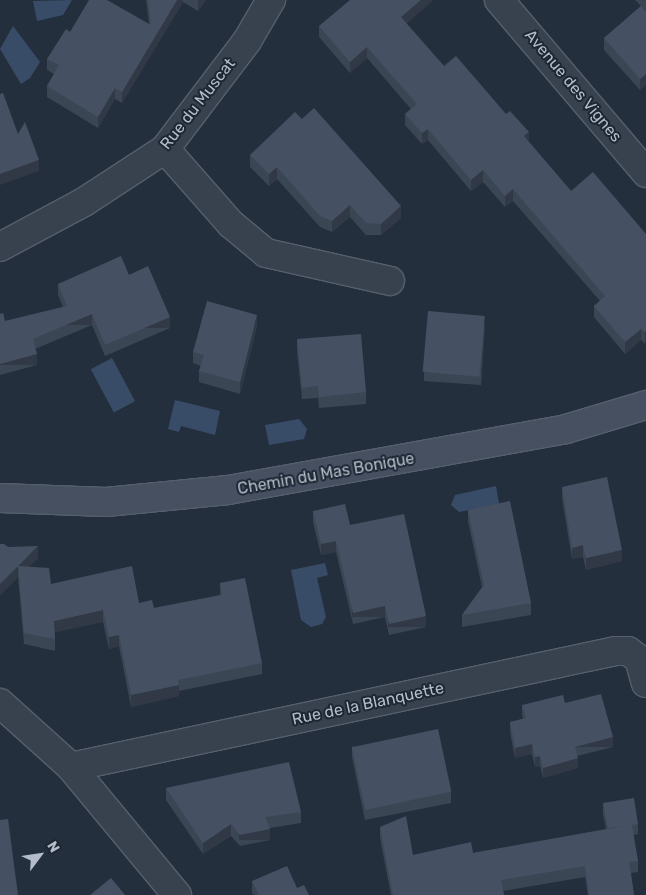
<!DOCTYPE html>
<html>
<head>
<meta charset="utf-8">
<style>
	body { margin:0 }
	#map { position:relative; width:646px; height:895px; overflow:hidden; background:#242f3e; font-family:Rubik,sans-serif }
	div>[style] { position:absolute }
	.water>* { inset:0; background:#394c67; transform-origin:0 0 }
	.roads { filter:drop-shadow(1px 0 #565f6c) drop-shadow(-1px 0 #565f6c) drop-shadow(0 1px #565f6c) drop-shadow(0 -1px #565f6c) }
	.street>* { height:28px; margin:-14px; padding:0 14px; transform-origin:14px; border-radius:14px; background:#38414e }
	.secondary>* { height:28px; margin:-14px; padding:0 14px; transform-origin:14px; border-radius:14px; background:#465061 }
	.wall>* { inset:0; background:#3b4654 }
	.shaded-wall>* { inset:0; background:#303945; transform-origin:0 0 }
	.building>* { inset:0; background:#455162; transform-origin:0 0 }
	span { translate:-50% -50%; white-space:nowrap; text-align:center; line-height:1.15; -webkit-text-stroke:4px #1d2633; paint-order:stroke }
	.street-label { font-size:16px; color:#b4bcc9 }
	.north { position:absolute; left:15px; top:830px; width:50px; height:50px; -webkit-text-stroke:4px #1d2633; paint-order:stroke; rotate:59deg; font-size:14px; font-weight:700; line-height:20px; text-align:center; color:#b4bcc9 }
	.north::after { content:''; display:block; margin:auto; width:18px; height:22px; background:#b4bcc9; clip-path:polygon(50% 0,100% 100%,50% 72%,0 100%) }
</style>
</head>
<body>
<div id="map">
	<div class="water">
		<div style="clip-path:polygon(72px 0,63px 15px,37px 21px,33px 1px)"></div>
		<div style="clip-path:polygon(13px 26px,40px 62px,30px 78px,21px 84px,0 49px)"></div>
		<div style="left:112px;top:358px;width:49px;height:24px;rotate:62deg"></div>
		<div style="clip-path:polygon(175px 400px,220px 411px,215px 435px,181px 426px,179px 432px,168px 429px)"></div>
		<div style="clip-path:polygon(299px 419px,307px 429px,304px 439px,269px 445px,265px 425px)"></div>
		<div style="clip-path:polygon(496px 486px,499px 504px,459px 512px,451px 505px,455px 495px)"></div>
		<div style="clip-path:polygon(325px 563px,328px 575px,317px 578px,326px 617px,322px 624px,311px 627px,301px 620px,291px 570px)"></div>
	</div>
	<div class="roads">
		<div class="street">
			<div style="left:499px;top:0;width:227px;rotate:49.6deg"></div>
			<div style="left:165px;top:149px;width:100px;rotate:48.7deg"></div>
			<div style="left:231px;top:224px;width:45px;rotate:39.6deg"></div>
			<div style="left:266px;top:253px;width:127px;rotate:12.7deg"></div>
			<div style="left:0;top:247px;width:95px;rotate:-28.2deg"></div>
			<div style="left:84px;top:202px;width:97px;rotate:-33.2deg"></div>
			<div style="left:165px;top:149px;width:136px;rotate:-52.8deg"></div>
			<div style="left:247px;top:41px;width:48px;rotate:-59.7deg"></div>
			<div style="left:0;top:703px;width:96px;rotate:42deg"></div>
			<div style="left:71px;top:767px;width:166px;rotate:50.4deg"></div>
			<div style="left:71px;top:767px;width:557px;rotate:-12.02deg"></div>
			<div style="left:616px;top:651px;width:12px"></div>
			<div style="left:628px;top:651px;width:14px;rotate:36deg"></div>
			<div style="left:639px;top:659px;width:25px;rotate:74deg"></div>
		</div>
		<div class="secondary">
			<div style="left:0;top:498px;width:106px;rotate:2.2deg"></div>
			<div style="left:106px;top:502px;width:123px;rotate:-5.6deg"></div>
			<div style="left:228px;top:490px;width:343px;rotate:-10.2deg"></div>
			<div style="left:566px;top:429px;width:84px;rotate:-16.7deg"></div>
		</div>
	</div>
	<div class="wall">
		<div style="clip-path:polygon(146px 0,206px 0,198px 11px,183px 2px,122px 103px,115px 99px,98px 128px,47px 97px,47px 86px,54px 74px,47px 70px,47px 59px,70px 32px,149px 24px)"></div>
		<div style="clip-path:polygon(432px 0,432px 1px,406px 24px,444px 66px,529px 142px,571px 191px,646px 234px,645px 344px,641px 340px,625px 354px,594px 317px,594px 306px,600px 301px,513px 201px,505px 207px,483px 182px,471px 191px,428px 140px,422px 144px,405px 125px,405px 114px,411px 109px,367px 58px,350px 73px,319px 37px,319px 26px)"></div>
		<div style="clip-path:polygon(635px 0,646px 0,646px 85px,640px 90px,604px 50px,604px 38px,641px 6px)"></div>
		<div style="clip-path:polygon(250px 155px,401px 218px,381px 235px,366px 235px,350px 217px,332px 232px,320px 227px,277px 179px,269px 186px,250px 167px)"></div>
		<div style="clip-path:polygon(129px 275px,170px 328px,105px 356px,92px 325px,35px 349px,37px 365px,0 375px,0 314px,5px 321px,63px 307px,58px 295px,58px 284px)"></div>
		<div style="clip-path:polygon(257px 326px,240px 394px,199px 382px,199px 371px,201px 366px,193px 363px,193px 352px)"></div>
		<div style="clip-path:polygon(485px 326px,481px 385px,424px 381px,424px 372px)"></div>
		<div style="clip-path:polygon(297px 339px,366px 392px,366px 404px,319px 408px,318px 398px,302px 399px,297px 351px)"></div>
		<div style="clip-path:polygon(562px 487px,622px 561px,586px 570px,583px 557px,572px 559px,562px 498px)"></div>
		<div style="clip-path:polygon(468px 510px,531px 603px,531px 615px,462px 627px,462px 615px,482px 587px,468px 521px)"></div>
		<div style="clip-path:polygon(313px 511px,350px 525px,426px 627px,389px 635px,385px 617px,353px 624px,336px 552px,321px 555px,313px 522px)"></div>
		<div style="clip-path:polygon(0 544px,38px 558px,29px 566px,51px 584px,139px 603px,154px 608px,220px 595px,220px 583px,262px 663px,262px 674px,179px 691px,179px 696px,131px 707px,119px 646px,109px 649px,103px 622px,55px 632px,55px 651px,24px 644px,18px 577px,0 595px)"></div>
		<div style="clip-path:polygon(565px 703px,613px 747px,577px 756px,578px 768px,543px 778px,540px 766px,535px 767px,532px 754px,515px 758px,510px 732px,510px 722px,523px 719px,522px 715px,522px 705px)"></div>
		<div style="clip-path:polygon(352px 746px,451px 792px,451px 803px,365px 820px,352px 757px)"></div>
		<div style="clip-path:polygon(166px 788px,301px 812px,301px 823px,270px 828px,270px 840px,240px 846px,231px 836px,203px 854px,166px 800px)"></div>
		<div style="clip-path:polygon(603px 803px,638px 824px,638px 834px,633px 835px,638px 861px,638px 872px,631px 873px,634px 895px,588px 895px,585px 877px,503px 891px,504px 895px,391px 895px,380px 838px,380px 827px,413px 855px,473px 853px,606px 829px,603px 814px)"></div>
		<div style="clip-path:polygon(252px 881px,297px 888px,309px 895px,254px 895px,252px 893px)"></div>
	</div>
	<div class="shaded-wall">
		<div style="clip-path:polygon(177px 0,183px 0,183px 2px,122px 103px,122px 92px)"></div>
		<div style="clip-path:polygon(198px 0,206px 0,198px 11px)"></div>
		<div style="clip-path:polygon(421px 0,432px 0,432px 1px,401px 29px,401px 17px)"></div>
		<div style="clip-path:polygon(367px 47px,367px 58px,350px 73px,350px 62px)"></div>
		<div style="clip-path:polygon(646px 74px,646px 85px,640px 90px,640px 79px)"></div>
		<div style="clip-path:polygon(115px 88px,115px 99px,98px 128px,98px 117px)"></div>
		<div style="clip-path:polygon(428px 129px,428px 140px,422px 144px,422px 133px)"></div>
		<div style="clip-path:polygon(529px 132px,529px 143px,524px 136px)"></div>
		<div style="clip-path:polygon(39px 160px,39px 171px,0 185px,0 174px)"></div>
		<div style="clip-path:polygon(277px 167px,277px 179px,269px 186px,269px 174px)"></div>
		<div style="clip-path:polygon(483px 170px,483px 182px,471px 191px,471px 180px)"></div>
		<div style="clip-path:polygon(513px 189px,513px 201px,505px 207px,505px 196px)"></div>
		<div style="clip-path:polygon(350px 205px,350px 217px,332px 232px,332px 221px)"></div>
		<div style="clip-path:polygon(401px 206px,401px 218px,381px 235px,381px 224px)"></div>
		<div style="left:92px;top:314px;width:11px;height:64px;rotate:90deg"></div>
		<div style="clip-path:polygon(257px 315px,257px 326px,240px 394px,240px 382px)"></div>
		<div style="clip-path:polygon(485px 316px,485px 326px,481px 385px,481px 376px)"></div>
		<div style="left:170px;top:317px;width:11px;height:71px;rotate:90deg"></div>
		<div style="clip-path:polygon(641px 329px,641px 340px,625px 354px,625px 342px)"></div>
		<div style="clip-path:polygon(646px 331px,646px 342px,645px 344px,645px 332px)"></div>
		<div style="left:37px;top:354px;width:11px;height:38px;rotate:90deg"></div>
		<div style="clip-path:polygon(336px 541px,336px 552px,321px 555px,321px 544px)"></div>
		<div style="clip-path:polygon(583px 545px,583px 557px,572px 559px,572px 548px)"></div>
		<div style="clip-path:polygon(38px 546px,38px 558px,19px 577px,18px 566px)"></div>
		<div style="clip-path:polygon(622px 550px,622px 561px,586px 570px,586px 558px)"></div>
		<div style="clip-path:polygon(18px 566px,18px 577px,0 595px,0 584px)"></div>
		<div style="left:385px;top:606px;width:11px;height:33px;rotate:90deg"></div>
		<div style="clip-path:polygon(103px 610px,103px 622px,54px 632px,54px 621px)"></div>
		<div style="left:426px;top:616px;width:11px;height:38px;rotate:90deg"></div>
		<div style="clip-path:polygon(119px 635px,119px 646px,109px 649px,109px 637px)"></div>
		<div style="clip-path:polygon(179px 685px,179px 696px,131px 707px,131px 695px)"></div>
		<div style="left:613px;top:737px;width:10px;height:39px;rotate:90deg"></div>
		<div style="clip-path:polygon(532px 744px,532px 754px,515px 758px,515px 748px)"></div>
		<div style="clip-path:polygon(540px 756px,540px 766px,535px 767px,535px 757px)"></div>
		<div style="clip-path:polygon(578px 758px,578px 768px,543px 778px,543px 768px)"></div>
		<div style="clip-path:polygon(231px 824px,231px 836px,203px 854px,203px 843px)"></div>
		<div style="left:270px;top:829px;width:11px;height:31px;rotate:90deg"></div>
	</div>
	<div class="building">
		<div style="clip-path:polygon(89px 0,107px 0,151px 25px,148px 0,177px 0,122px 92px,115px 88px,98px 117px,47px 86px,59px 65px,47px 59px,66px 29px,70px 32px)"></div>
		<div style="clip-path:polygon(350px 0,421px 0,401px 17px,444px 66px,456px 56px,506px 114px,510px 111px,529px 132px,524px 136px,571px 191px,593px 172px,646px 234px,646px 331px,645px 332px,641px 329px,625px 342px,594px 306px,605px 296px,513px 189px,505px 196px,483px 170px,471px 180px,428px 129px,422px 133px,405px 114px,417px 104px,367px 47px,350px 62px,319px 26px)"></div>
		<div style="clip-path:polygon(641px 6px,646px 12px,646px 74px,640px 79px,604px 38px)"></div>
		<div style="clip-path:polygon(3px 93px,18px 134px,25px 122px,39px 160px,0 174px,0 94px)"></div>
		<div style="clip-path:polygon(314px 108px,401px 206px,381px 224px,366px 223px,350px 205px,332px 221px,320px 216px,277px 167px,269px 174px,250px 155px,295px 112px,302px 119px)"></div>
		<div style="clip-path:polygon(121px 256px,129px 275px,148px 266px,170px 317px,105px 345px,92px 314px,33px 339px,37px 354px,0 364px,0 314px,3px 313px,5px 321px,67px 306px,58px 284px)"></div>
		<div style="clip-path:polygon(207px 301px,257px 315px,240px 382px,199px 371px,204px 355px,193px 352px)"></div>
		<div style="left:428px;top:311px;width:57px;height:61px;rotate:5deg"></div>
		<div style="clip-path:polygon(361px 334px,366px 392px,319px 397px,318px 386px,302px 388px,297px 339px)"></div>
		<div style="clip-path:polygon(607px 477px,622px 550px,586px 558px,583px 545px,572px 548px,562px 487px)"></div>
		<div style="clip-path:polygon(510px 501px,531px 603px,462px 615px,484px 585px,468px 510px)"></div>
		<div style="clip-path:polygon(345px 504px,350px 525px,404px 514px,426px 616px,389px 624px,385px 606px,353px 613px,336px 541px,321px 544px,313px 511px)"></div>
		<div style="clip-path:polygon(0 544px,4px 544px,8px 547px,38px 546px,18px 566px,49px 568px,51px 584px,132px 566px,139px 603px,152px 600px,154px 608px,222px 595px,220px 583px,245px 578px,262px 663px,178px 680px,179px 685px,131px 695px,119px 635px,109px 637px,103px 610px,54px 621px,55px 639px,24px 633px,18px 566px,0 584px)"></div>
		<div style="clip-path:polygon(601px 694px,613px 737px,575px 747px,578px 758px,543px 768px,540px 756px,535px 757px,532px 744px,515px 748px,510px 722px,526px 718px,522px 705px,563px 695px,565px 703px)"></div>
		<div style="left:438px;top:729px;width:64px;height:88px;rotate:78deg"></div>
		<div style="clip-path:polygon(289px 762px,301px 812px,265px 817px,270px 829px,240px 835px,231px 824px,203px 843px,166px 788px)"></div>
		<div style="clip-path:polygon(634px 798px,638px 824px,632px 825px,638px 861px,629px 862px,634px 895px,589px 895px,585px 866px,501px 880px,504px 895px,393px 895px,380px 827px,406px 816px,413px 855px,471px 842px,473px 853px,625px 826px,608px 828px,603px 803px)"></div>
		<div style="clip-path:polygon(8px 819px,18px 895px,0 895px,0 820px)"></div>
		<div style="clip-path:polygon(287px 866px,297px 888px,304px 885px,309px 895px,259px 895px,252px 881px)"></div>
		<div style="clip-path:polygon(111px 878px,125px 895px,90px 895px)"></div>
	</div>
	<div class="street-label">
		<span style="left:573px;top:86px;rotate:50deg">Avenue des Vignes</span>
		<span style="left:198px;top:104px;rotate:-52deg">Rue du Muscat</span>
		<span style="left:326px;top:474px;rotate:-10deg">Chemin du Mas Bonique</span>
		<span style="left:368px;top:704px;rotate:-12deg">Rue de la Blanquette</span>
	</div>
	<div class="north">N</div>
</div>
</body>
</html>
